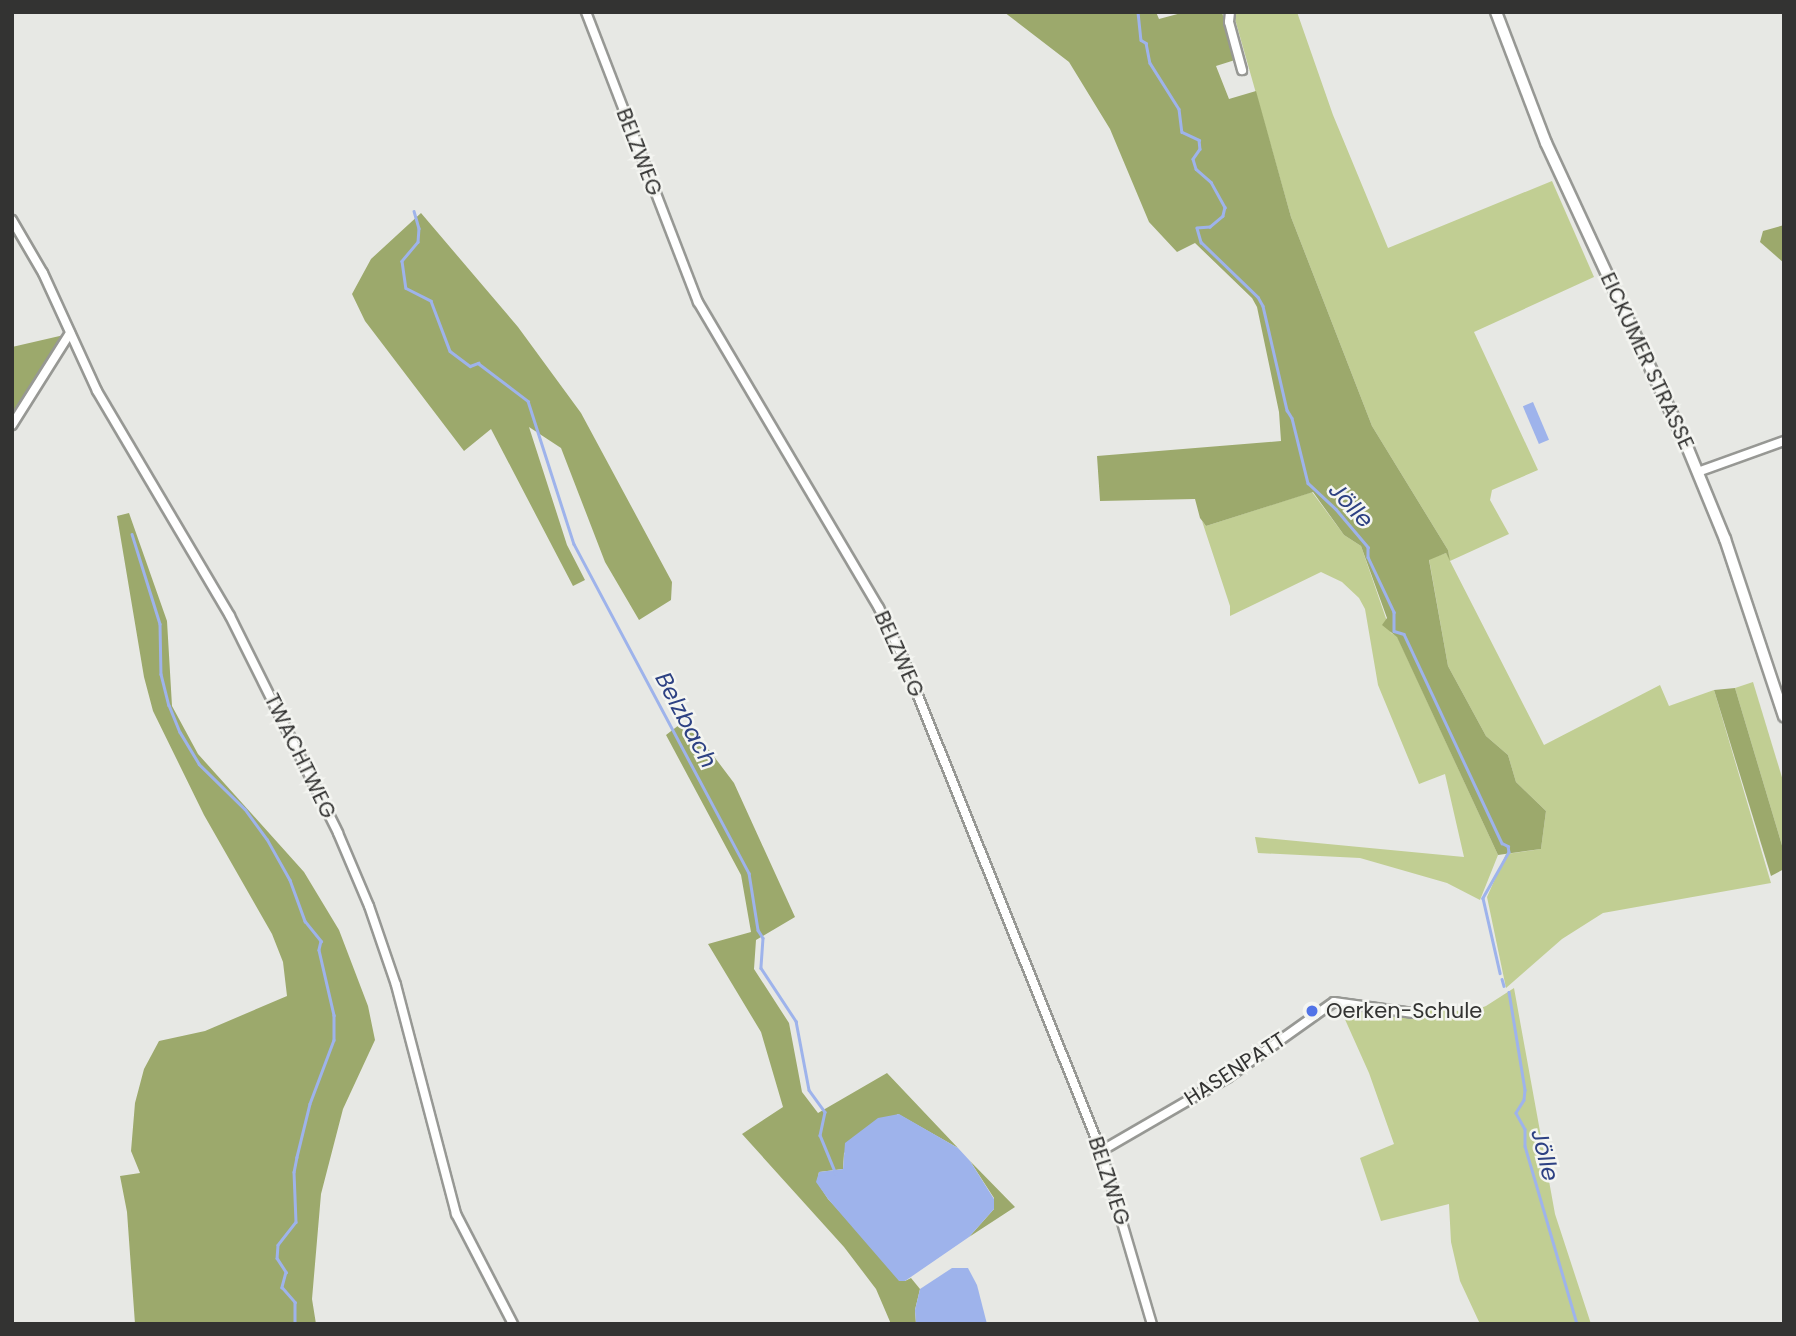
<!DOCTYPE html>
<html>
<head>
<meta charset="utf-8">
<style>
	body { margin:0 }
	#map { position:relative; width:1796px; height:1336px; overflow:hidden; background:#e7e8e4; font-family:Poppins,sans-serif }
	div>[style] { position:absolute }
	.green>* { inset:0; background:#c1ce93 }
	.forest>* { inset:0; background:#9ca96c }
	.water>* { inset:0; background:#9eb3eb; transform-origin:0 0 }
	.stream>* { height:2.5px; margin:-1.25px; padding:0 1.25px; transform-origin:1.25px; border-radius:1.25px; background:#9eb3eb }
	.roads { filter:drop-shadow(2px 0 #979894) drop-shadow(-2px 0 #979894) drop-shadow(0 2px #979894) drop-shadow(0 -2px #979894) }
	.minor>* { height:8px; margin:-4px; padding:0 4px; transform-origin:4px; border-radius:4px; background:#fff }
	.secondary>* { height:10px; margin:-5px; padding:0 5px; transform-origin:5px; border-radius:5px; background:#fff }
	.dots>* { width:19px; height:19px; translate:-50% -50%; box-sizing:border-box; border:4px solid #f4f5f1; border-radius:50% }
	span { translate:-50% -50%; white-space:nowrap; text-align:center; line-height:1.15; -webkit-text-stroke:5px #f4f5f1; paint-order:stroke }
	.street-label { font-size:21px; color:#333332 }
	.poi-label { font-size:21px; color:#333332 }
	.left { translate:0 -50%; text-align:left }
	.water-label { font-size:23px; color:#2d4183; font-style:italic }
	.frame { position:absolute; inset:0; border:14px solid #333332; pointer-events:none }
</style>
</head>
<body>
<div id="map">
	<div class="green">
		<div style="clip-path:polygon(1233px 12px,1297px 12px,1333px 115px,1388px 248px,1552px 181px,1594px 277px,1474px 332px,1538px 470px,1492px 490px,1490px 500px,1509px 534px,1450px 561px,1544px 745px,1660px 685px,1669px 706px,1714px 690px,1771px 883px,1603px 913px,1562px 939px,1506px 988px,1487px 897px,1506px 854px,1541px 849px,1546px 811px,1516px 782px,1508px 755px,1486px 736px,1448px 666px,1429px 559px,1446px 553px,1449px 558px,1448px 550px,1372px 426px,1291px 217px)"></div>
		<div style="clip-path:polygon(1312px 492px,1344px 535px,1361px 546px,1391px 633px,1397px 636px,1498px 855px,1480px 900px,1447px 883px,1360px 858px,1258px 853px,1255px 837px,1464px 857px,1445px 774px,1419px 784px,1378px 685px,1365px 609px,1359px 598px,1342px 582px,1321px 572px,1230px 616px,1230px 606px,1202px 521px,1206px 526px)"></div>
		<div style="clip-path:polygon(1753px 682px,1784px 784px,1784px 852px,1735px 688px)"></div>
		<div style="clip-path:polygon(1514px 988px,1555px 1214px,1591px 1324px,1480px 1324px,1460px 1281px,1451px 1242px,1449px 1204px,1381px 1221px,1360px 1158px,1394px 1144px,1369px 1073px,1339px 1006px,1417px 1019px,1420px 1010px,1459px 1011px,1460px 1016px,1486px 1006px)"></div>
	</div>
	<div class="forest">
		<div style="clip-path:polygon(1004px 12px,1156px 12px,1159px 19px,1185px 12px,1222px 12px,1235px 60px,1216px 66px,1229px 99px,1256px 91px,1291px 217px,1372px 426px,1448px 550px,1450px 561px,1446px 553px,1429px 560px,1448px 666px,1486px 736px,1508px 755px,1516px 782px,1546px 811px,1541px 849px,1498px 855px,1397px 637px,1382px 625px,1387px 618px,1361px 546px,1344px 535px,1313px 492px,1206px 526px,1200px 518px,1195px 499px,1100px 501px,1097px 456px,1281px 441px,1279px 412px,1257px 307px,1252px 298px,1195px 243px,1177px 252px,1149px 222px,1110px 129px,1069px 62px)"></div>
		<div style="clip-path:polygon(421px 213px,518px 327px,581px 413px,672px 582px,671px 600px,639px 620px,605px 562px,561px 448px,529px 427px,567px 545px,585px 580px,573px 586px,491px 429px,464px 451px,365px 321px,352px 294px,371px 259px)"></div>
		<div style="clip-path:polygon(1784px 225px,1784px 263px,1760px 242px,1763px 231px)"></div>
		<div style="clip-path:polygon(64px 335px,12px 418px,12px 347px)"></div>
		<div style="clip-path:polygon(129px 513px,167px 621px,172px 706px,198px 754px,304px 872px,339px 930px,368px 1006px,375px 1040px,343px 1109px,321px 1194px,312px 1299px,316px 1324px,135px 1324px,127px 1212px,120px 1176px,140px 1173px,131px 1151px,135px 1103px,144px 1069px,159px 1041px,205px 1031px,287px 996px,283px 962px,272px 934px,204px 815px,153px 711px,144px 677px,117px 516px)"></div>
		<div style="clip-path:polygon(1735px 688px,1784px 852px,1784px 869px,1771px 876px,1714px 690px)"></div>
		<div style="clip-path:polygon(679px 725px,691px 726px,734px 783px,795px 917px,756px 940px,754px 969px,789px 1023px,802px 1092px,818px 1113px,887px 1073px,958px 1148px,898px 1114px,844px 1153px,843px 1169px,819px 1172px,817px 1182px,828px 1199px,905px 1281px,911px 1278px,920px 1289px,915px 1310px,916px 1324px,891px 1324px,876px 1289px,844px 1247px,742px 1134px,783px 1107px,761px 1032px,708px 944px,751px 932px,741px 875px,666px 735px)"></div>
		<div style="clip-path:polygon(970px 1161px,1015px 1207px,969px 1237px,994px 1209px,994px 1198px)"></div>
	</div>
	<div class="water">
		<div style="left:1533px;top:402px;width:41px;height:11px;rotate:67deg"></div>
		<div style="clip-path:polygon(899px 1114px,958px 1148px,970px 1161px,994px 1199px,994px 1209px,969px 1237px,905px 1281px,899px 1281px,828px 1199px,816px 1182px,819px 1172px,843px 1169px,845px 1143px,878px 1118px)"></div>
		<div style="clip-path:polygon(952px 1268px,968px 1268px,977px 1285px,987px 1324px,916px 1324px,915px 1310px,920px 1289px)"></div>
	</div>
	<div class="stream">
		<div style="left:1138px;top:12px;width:28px;rotate:84deg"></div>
		<div style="left:1141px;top:40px;width:6px;rotate:31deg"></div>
		<div style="left:1146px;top:43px;width:20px;rotate:79deg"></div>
		<div style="left:1150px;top:63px;width:54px;rotate:57.8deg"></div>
		<div style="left:1179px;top:109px;width:23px;rotate:83deg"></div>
		<div style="left:1182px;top:132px;width:19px;rotate:25deg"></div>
		<div style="left:1199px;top:140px;width:9px;rotate:84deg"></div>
		<div style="left:1200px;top:149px;width:12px;rotate:125deg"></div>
		<div style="left:1193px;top:159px;width:10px;rotate:73deg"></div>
		<div style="left:1196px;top:169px;width:20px;rotate:41deg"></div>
		<div style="left:1211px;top:182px;width:29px;rotate:61deg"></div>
		<div style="left:1225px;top:207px;width:9px;rotate:103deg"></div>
		<div style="left:1223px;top:216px;width:17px;rotate:140deg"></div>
		<div style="left:1210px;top:227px;width:13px;rotate:176deg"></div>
		<div style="left:1197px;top:228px;width:15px;rotate:74deg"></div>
		<div style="left:1201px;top:242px;width:79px;rotate:44deg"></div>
		<div style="left:1258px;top:297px;width:10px;rotate:61deg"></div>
		<div style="left:1263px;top:306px;width:107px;rotate:77deg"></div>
		<div style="left:1287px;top:410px;width:9px;rotate:58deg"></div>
		<div style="left:1292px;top:418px;width:67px;rotate:76.2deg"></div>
		<div style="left:1308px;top:483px;width:38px;rotate:43deg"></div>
		<div style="left:1336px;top:509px;width:50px;rotate:49.9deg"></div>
		<div style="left:1368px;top:547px;width:10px;rotate:90deg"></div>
		<div style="left:1368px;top:557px;width:61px;rotate:64.7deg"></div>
		<div style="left:1394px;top:612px;width:19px;rotate:90deg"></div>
		<div style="left:1394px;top:631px;width:10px;rotate:17deg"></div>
		<div style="left:1404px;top:634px;width:231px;rotate:64.9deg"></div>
		<div style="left:1502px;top:843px;width:7px;rotate:27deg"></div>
		<div style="left:1508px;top:846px;width:6px;rotate:81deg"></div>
		<div style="left:1509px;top:852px;width:53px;rotate:119.5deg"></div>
		<div style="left:1483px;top:898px;width:77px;rotate:77.2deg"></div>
		<div style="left:414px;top:211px;width:18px;rotate:74deg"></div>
		<div style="left:419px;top:228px;width:14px;rotate:94deg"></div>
		<div style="left:418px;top:242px;width:25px;rotate:130deg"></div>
		<div style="left:402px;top:261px;width:27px;rotate:82deg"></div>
		<div style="left:406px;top:288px;width:28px;rotate:27deg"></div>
		<div style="left:431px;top:301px;width:53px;rotate:69.2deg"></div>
		<div style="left:450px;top:351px;width:25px;rotate:37deg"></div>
		<div style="left:470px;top:366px;width:9px;rotate:-21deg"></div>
		<div style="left:478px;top:363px;width:63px;rotate:37.2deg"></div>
		<div style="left:528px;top:401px;width:150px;rotate:72.2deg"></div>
		<div style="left:574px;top:544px;width:373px;rotate:62deg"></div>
		<div style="left:749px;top:873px;width:58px;rotate:81deg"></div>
		<div style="left:758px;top:930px;width:9px;rotate:58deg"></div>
		<div style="left:763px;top:938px;width:30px;rotate:94deg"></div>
		<div style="left:761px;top:968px;width:64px;rotate:56.6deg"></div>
		<div style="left:796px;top:1021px;width:70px;rotate:79.3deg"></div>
		<div style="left:809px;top:1090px;width:27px;rotate:54deg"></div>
		<div style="left:825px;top:1112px;width:24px;rotate:102deg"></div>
		<div style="left:820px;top:1135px;width:42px;rotate:67.7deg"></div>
		<div style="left:132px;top:534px;width:94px;rotate:72.7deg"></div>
		<div style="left:160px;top:624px;width:50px;rotate:88.9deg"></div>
		<div style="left:161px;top:674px;width:32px;rotate:76deg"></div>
		<div style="left:169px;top:705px;width:29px;rotate:68deg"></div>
		<div style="left:180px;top:732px;width:37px;rotate:59deg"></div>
		<div style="left:199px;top:764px;width:64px;rotate:44.4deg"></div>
		<div style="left:245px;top:809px;width:37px;rotate:54deg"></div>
		<div style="left:267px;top:839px;width:47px;rotate:60.7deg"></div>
		<div style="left:290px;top:880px;width:44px;rotate:69.9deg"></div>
		<div style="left:305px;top:921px;width:26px;rotate:51deg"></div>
		<div style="left:321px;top:941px;width:9px;rotate:103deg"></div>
		<div style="left:319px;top:950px;width:67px;rotate:77deg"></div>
		<div style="left:334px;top:1015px;width:25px;rotate:90deg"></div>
		<div style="left:334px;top:1040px;width:68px;rotate:110.6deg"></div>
		<div style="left:310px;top:1104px;width:55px;rotate:103.8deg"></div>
		<div style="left:297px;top:1157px;width:15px;rotate:101deg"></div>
		<div style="left:294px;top:1172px;width:50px;rotate:87.7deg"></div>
		<div style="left:296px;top:1222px;width:29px;rotate:128deg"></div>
		<div style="left:278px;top:1245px;width:13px;rotate:94deg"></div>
		<div style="left:277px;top:1258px;width:17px;rotate:57deg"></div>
		<div style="left:286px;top:1272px;width:16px;rotate:105deg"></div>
		<div style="left:282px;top:1287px;width:20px;rotate:49deg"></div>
		<div style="left:295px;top:1302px;width:22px;rotate:90deg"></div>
		<div style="left:1502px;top:979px;width:7px;rotate:74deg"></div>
		<div style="left:1509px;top:992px;width:99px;rotate:80.7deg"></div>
		<div style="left:1525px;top:1090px;width:10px;rotate:96deg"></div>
		<div style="left:1524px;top:1100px;width:15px;rotate:122deg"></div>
		<div style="left:1516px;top:1113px;width:18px;rotate:61deg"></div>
		<div style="left:1525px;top:1129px;width:17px;rotate:90deg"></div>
		<div style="left:1525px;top:1146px;width:185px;rotate:73.7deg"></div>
	</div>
	<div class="roads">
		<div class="minor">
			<div style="left:586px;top:12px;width:311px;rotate:68.9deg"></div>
			<div style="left:698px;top:302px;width:356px;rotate:59.4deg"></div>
			<div style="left:879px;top:608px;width:48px;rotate:64deg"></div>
			<div style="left:900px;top:651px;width:539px;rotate:68.1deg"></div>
			<div style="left:1101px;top:1151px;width:180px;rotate:73.6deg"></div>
			<div style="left:1230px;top:12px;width:10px;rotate:96deg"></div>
			<div style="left:1229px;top:22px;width:50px;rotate:74.8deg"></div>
			<div style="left:12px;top:220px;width:61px;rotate:59.7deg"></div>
			<div style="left:43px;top:273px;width:130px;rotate:65.4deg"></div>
			<div style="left:97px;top:391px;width:261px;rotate:59.4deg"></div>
			<div style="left:230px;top:616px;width:242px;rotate:63.5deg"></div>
			<div style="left:338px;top:833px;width:79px;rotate:67deg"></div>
			<div style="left:369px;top:906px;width:83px;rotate:71.1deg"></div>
			<div style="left:396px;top:985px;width:237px;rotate:75.3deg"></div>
			<div style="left:456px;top:1214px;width:124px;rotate:62.6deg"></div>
			<div style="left:12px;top:425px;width:109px;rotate:-57.8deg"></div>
			<div style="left:1698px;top:472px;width:91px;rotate:-19.8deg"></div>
			<div style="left:1101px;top:1151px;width:146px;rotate:-30.1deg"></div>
			<div style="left:1227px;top:1078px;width:131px;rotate:-35.4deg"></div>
			<div style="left:1334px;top:1002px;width:80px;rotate:7.9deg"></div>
		</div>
		<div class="secondary">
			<div style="left:1496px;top:12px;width:140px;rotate:69.1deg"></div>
			<div style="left:1546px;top:143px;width:332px;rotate:65.1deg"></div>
			<div style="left:1686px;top:444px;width:103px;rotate:67.7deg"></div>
			<div style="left:1725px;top:539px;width:187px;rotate:71.6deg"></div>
		</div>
	</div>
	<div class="dots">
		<div style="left:1312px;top:1011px;background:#5173e7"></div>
	</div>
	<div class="street-label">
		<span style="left:639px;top:152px;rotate:69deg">BELZWEG</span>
		<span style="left:1647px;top:361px;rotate:65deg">EICKUMER STRASSE</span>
		<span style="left:899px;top:654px;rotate:66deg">BELZWEG</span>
		<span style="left:300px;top:756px;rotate:64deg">TWACHTWEG</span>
		<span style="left:1235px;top:1069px;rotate:-33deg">HASENPATT</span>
		<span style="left:1109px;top:1181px;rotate:72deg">BELZWEG</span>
	</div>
	<div class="poi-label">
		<span class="left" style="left:1326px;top:1011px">Oerken-Schule</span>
	</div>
	<div class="water-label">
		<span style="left:1351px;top:505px;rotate:47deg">Jölle</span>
		<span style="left:686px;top:720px;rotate:62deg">Belzbach</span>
		<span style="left:1545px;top:1155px;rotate:76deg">Jölle</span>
	</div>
	<div class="frame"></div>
</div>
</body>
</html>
